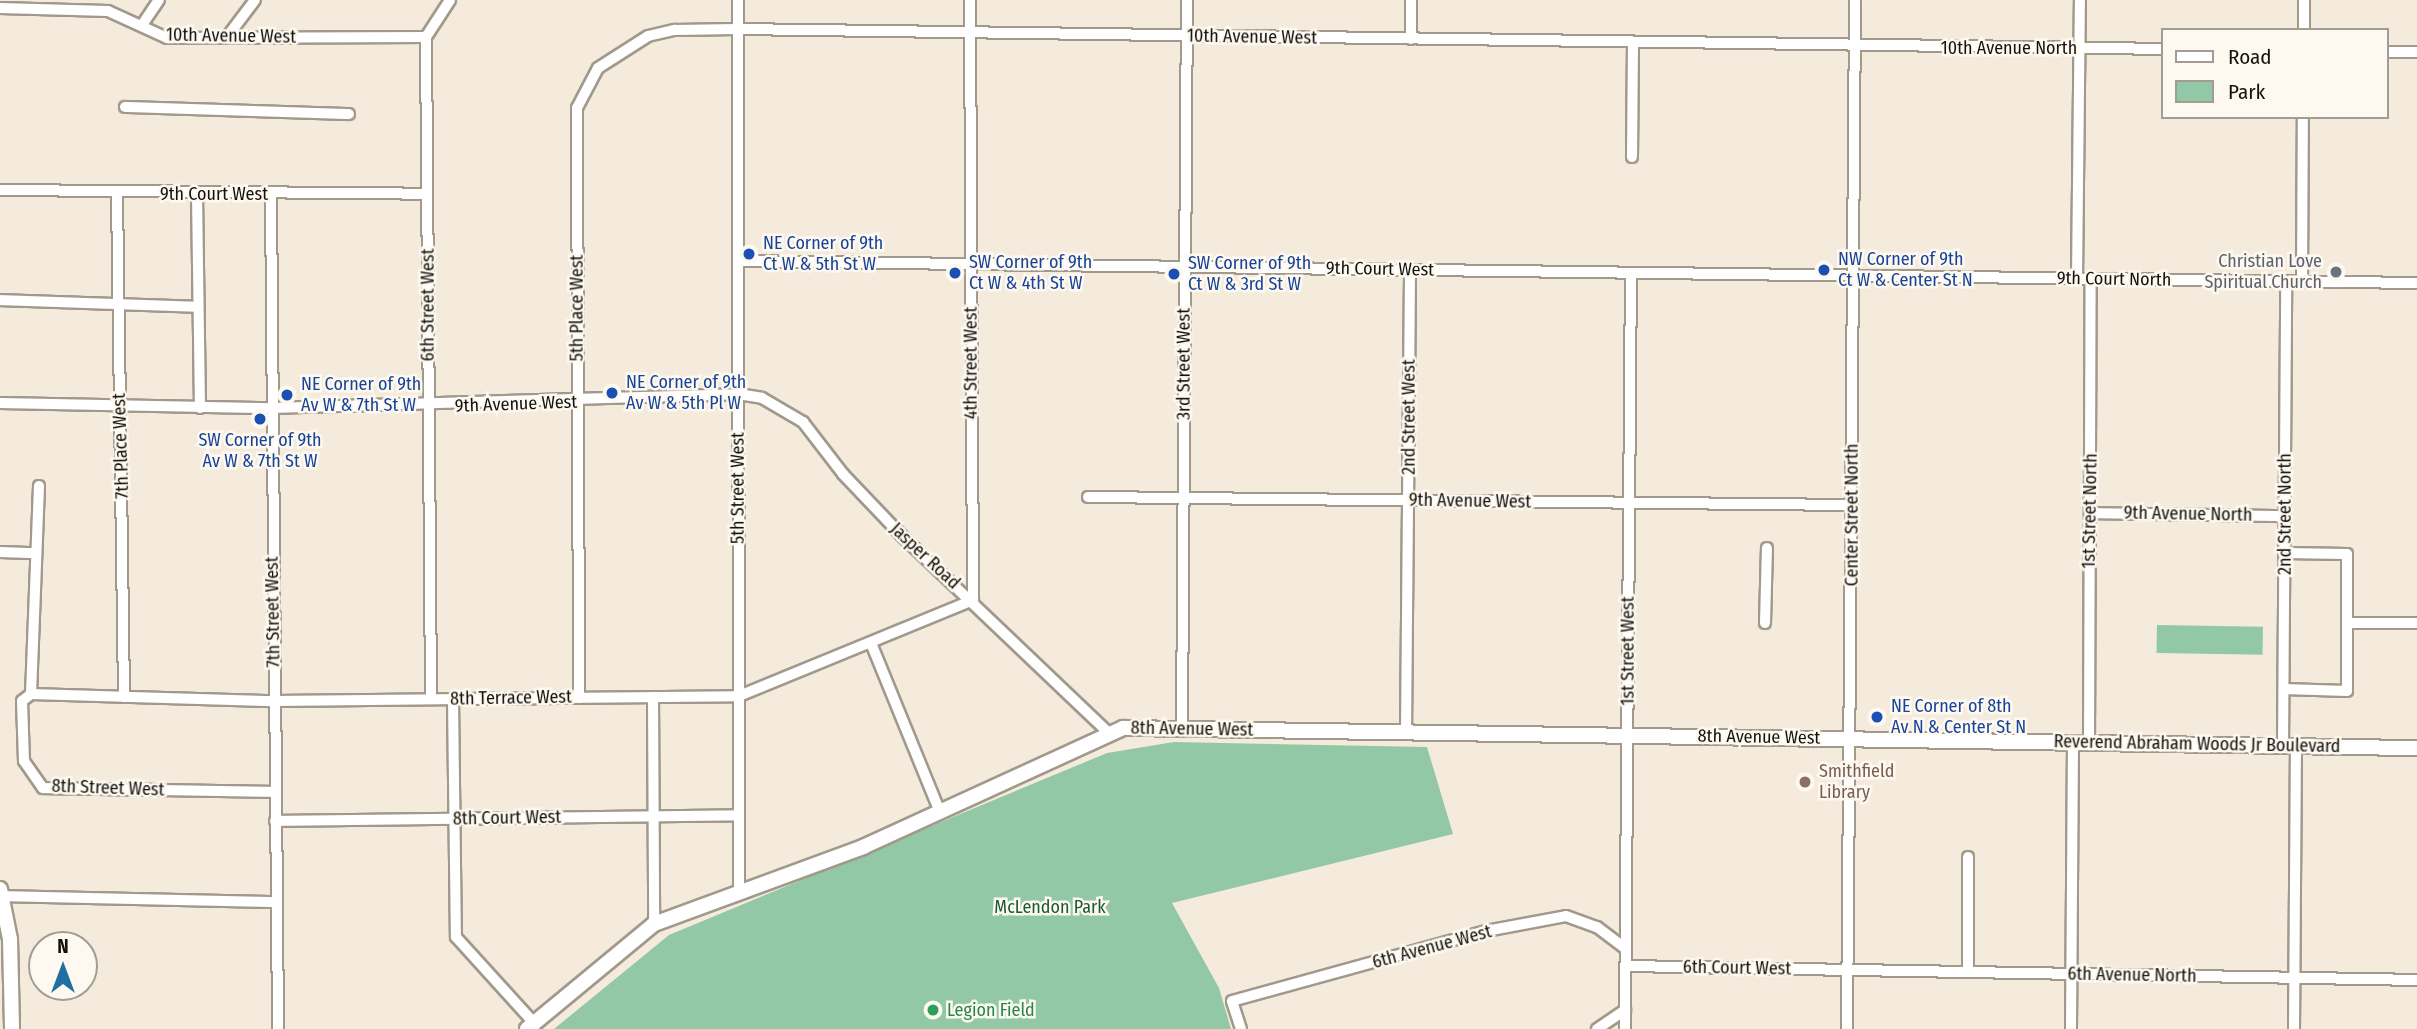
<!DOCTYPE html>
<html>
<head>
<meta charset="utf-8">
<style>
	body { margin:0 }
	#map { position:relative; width:2417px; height:1029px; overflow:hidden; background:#f4ebdd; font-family:"Fira Sans Condensed",sans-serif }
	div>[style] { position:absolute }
	.green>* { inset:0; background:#93c8a6; transform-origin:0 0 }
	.roads { filter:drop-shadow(2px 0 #a1998c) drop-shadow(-2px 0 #a1998c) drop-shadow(0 2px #a1998c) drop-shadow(0 -2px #a1998c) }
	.minor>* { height:10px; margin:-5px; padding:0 5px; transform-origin:5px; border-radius:5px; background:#fff }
	.major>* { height:14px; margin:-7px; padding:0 7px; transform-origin:7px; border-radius:7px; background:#fff }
	.dots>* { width:19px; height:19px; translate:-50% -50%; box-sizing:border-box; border:4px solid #fef9f0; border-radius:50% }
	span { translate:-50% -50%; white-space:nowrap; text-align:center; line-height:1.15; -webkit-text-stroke:5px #fef9f0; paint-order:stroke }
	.street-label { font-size:18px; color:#15120e }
	.transit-label { font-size:18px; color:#164399 }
	.left { translate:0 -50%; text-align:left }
	.worship-label { font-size:18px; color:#5b616d }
	.right { translate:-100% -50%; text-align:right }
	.education-label { font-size:18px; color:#785e54 }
	.park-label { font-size:18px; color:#195a37 }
	.leisure-label { font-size:18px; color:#27864d }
	.legend { position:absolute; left:2161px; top:28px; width:228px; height:91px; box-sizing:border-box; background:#fef9f0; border:2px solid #a19d96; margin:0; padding:9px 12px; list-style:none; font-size:21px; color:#15120e }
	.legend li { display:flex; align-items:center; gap:14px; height:35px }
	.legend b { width:35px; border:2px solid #a19d96 }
	.north { position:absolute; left:28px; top:931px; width:70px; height:70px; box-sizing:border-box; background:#fef9f0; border:2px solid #a19d96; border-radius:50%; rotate:0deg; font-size:19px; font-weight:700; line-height:28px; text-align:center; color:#15120e }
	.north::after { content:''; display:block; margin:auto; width:24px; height:32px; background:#1f70a1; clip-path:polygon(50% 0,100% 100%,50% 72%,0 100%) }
</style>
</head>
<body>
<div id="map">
	<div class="green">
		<div style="left:2157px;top:625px;width:106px;height:28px;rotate:1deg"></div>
		<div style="clip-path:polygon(1174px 742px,1427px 747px,1453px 834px,1172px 903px,1219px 988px,1231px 1029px,554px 1029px,669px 935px,1107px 753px)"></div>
	</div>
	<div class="roads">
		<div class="minor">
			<div style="left:738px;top:0;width:892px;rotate:89.94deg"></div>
			<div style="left:0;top:8px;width:108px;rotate:1.6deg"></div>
			<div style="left:108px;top:11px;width:65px;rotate:24.6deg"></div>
			<div style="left:167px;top:38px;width:259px;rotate:-0.2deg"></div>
			<div style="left:142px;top:25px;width:30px;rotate:-56deg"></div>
			<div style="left:2304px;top:30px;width:30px;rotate:-90deg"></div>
			<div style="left:227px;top:37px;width:46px;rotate:-52.9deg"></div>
			<div style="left:1411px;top:39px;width:39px;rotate:-90deg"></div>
			<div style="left:2387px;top:52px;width:30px"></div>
			<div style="left:125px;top:107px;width:224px;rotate:1.8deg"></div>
			<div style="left:1632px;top:157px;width:115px;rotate:-89.5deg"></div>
			<div style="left:0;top:190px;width:427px;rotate:0.5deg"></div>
			<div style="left:117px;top:194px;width:503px;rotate:89.2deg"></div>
			<div style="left:197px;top:194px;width:214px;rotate:89.2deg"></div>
			<div style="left:271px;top:194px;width:835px;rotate:89.52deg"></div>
			<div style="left:738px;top:261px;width:1679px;rotate:0.75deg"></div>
			<div style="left:2077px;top:279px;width:279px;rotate:-89.4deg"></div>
			<div style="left:2302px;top:282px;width:165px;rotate:-89.7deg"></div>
			<div style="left:0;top:300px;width:198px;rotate:2deg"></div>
			<div style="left:0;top:403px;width:271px;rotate:1.1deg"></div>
			<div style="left:271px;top:408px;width:467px;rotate:-1.7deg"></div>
			<div style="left:738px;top:394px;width:24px;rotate:9deg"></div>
			<div style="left:762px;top:398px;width:48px;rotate:30.3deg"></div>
			<div style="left:803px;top:422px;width:66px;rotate:52.4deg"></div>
			<div style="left:843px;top:474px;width:86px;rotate:46.4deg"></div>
			<div style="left:902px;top:536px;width:284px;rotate:43.6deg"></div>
			<div style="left:39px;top:486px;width:208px;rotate:92.2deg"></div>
			<div style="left:31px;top:694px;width:11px;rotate:142deg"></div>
			<div style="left:22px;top:701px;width:60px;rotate:88.1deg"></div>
			<div style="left:24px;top:761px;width:33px;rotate:55deg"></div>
			<div style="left:43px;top:788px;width:231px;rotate:1deg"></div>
			<div style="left:1088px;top:497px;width:764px;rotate:0.6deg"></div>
			<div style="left:2090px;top:513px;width:195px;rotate:0.9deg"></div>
			<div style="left:0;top:552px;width:36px;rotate:2deg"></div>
			<div style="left:1765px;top:623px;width:75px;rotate:-88.5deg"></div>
			<div style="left:2347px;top:623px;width:70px"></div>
			<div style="left:871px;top:643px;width:183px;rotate:67.8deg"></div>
			<div style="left:2284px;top:689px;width:63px;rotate:1.8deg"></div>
			<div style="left:2347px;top:691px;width:137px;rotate:-90deg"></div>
			<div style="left:2347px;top:554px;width:62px;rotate:-179.1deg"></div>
			<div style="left:31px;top:694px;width:243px;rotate:1.7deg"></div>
			<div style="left:274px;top:701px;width:465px;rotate:-0.6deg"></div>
			<div style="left:739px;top:696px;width:253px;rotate:-22.3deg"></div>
			<div style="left:973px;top:600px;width:600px;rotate:-90.29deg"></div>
			<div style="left:653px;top:697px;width:227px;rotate:89.7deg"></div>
			<div style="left:579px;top:698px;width:590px;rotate:-90.19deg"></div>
			<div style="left:577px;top:108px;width:45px;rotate:-62.3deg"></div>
			<div style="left:598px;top:68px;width:59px;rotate:-32.6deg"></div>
			<div style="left:648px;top:36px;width:28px;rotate:-13deg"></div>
			<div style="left:675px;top:30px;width:62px;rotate:-0.9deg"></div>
			<div style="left:737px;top:29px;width:1426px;rotate:0.8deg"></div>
			<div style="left:431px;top:699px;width:662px;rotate:-90.43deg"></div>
			<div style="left:426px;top:37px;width:44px;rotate:-57deg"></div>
			<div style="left:453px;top:699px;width:238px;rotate:89.3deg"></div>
			<div style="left:456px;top:937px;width:116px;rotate:47.8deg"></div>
			<div style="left:1182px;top:728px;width:728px;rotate:-89.61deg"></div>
			<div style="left:1406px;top:732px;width:462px;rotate:-89.5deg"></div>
			<div style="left:2089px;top:742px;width:463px;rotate:-89.8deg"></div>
			<div style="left:2283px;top:746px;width:464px;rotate:-89.6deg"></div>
			<div style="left:275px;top:821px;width:464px;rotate:-0.7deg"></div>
			<div style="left:1968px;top:857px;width:115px;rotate:90deg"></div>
			<div style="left:3px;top:896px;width:273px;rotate:1.3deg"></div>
			<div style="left:1626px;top:966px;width:791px;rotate:1.01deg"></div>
			<div style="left:1241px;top:1029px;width:29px;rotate:-108deg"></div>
			<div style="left:1232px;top:1001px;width:263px;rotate:-15.4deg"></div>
			<div style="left:1486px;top:931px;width:81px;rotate:-10.6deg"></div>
			<div style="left:1566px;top:916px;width:33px;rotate:20deg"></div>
			<div style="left:1597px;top:927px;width:36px;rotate:37deg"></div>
			<div style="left:1597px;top:1029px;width:34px;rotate:-34deg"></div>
			<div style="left:1625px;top:1029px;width:756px;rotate:-89.55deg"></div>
			<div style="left:1847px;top:1029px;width:1029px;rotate:-89.55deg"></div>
			<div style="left:2071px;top:1029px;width:287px;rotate:-89.6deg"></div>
			<div style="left:2294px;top:1029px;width:283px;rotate:-89.6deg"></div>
		</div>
		<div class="major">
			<div style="left:0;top:889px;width:51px;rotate:78.7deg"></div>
			<div style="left:10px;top:939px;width:90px;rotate:88.7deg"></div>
			<div style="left:527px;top:1029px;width:165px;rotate:-39.6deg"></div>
			<div style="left:654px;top:924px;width:223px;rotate:-20.2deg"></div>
			<div style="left:863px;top:847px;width:286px;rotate:-24.6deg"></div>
			<div style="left:1123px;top:728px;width:1294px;rotate:0.89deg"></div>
		</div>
	</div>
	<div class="dots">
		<div style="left:749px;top:254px;background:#1a4fb4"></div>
		<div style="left:1824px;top:270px;background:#1a4fb4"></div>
		<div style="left:2336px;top:272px;background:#6b7280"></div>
		<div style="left:955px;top:273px;background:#1a4fb4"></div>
		<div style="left:1174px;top:274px;background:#1a4fb4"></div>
		<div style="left:612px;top:393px;background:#1a4fb4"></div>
		<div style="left:287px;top:395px;background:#1a4fb4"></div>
		<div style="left:260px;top:419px;background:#1a4fb4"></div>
		<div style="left:1877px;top:717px;background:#1a4fb4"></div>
		<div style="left:1805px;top:782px;background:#8d6e63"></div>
		<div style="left:933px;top:1010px;background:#2e9e5b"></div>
	</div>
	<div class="street-label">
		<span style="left:231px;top:36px;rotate:1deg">10th Avenue West</span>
		<span style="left:1252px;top:37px;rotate:1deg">10th Avenue West</span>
		<span style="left:2009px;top:48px">10th Avenue North</span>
		<span style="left:214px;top:194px">9th Court West</span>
		<span style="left:1380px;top:269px;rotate:1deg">9th Court West</span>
		<span style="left:2114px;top:279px;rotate:1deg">9th Court North</span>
		<span style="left:428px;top:305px;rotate:-90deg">6th Street West</span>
		<span style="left:577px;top:308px;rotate:-90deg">5th Place West</span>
		<span style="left:971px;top:363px;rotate:-90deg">4th Street West</span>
		<span style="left:1184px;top:364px;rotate:-90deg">3rd Street West</span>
		<span style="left:516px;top:404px;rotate:-2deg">9th Avenue West</span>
		<span style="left:1409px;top:417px;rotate:-90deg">2nd Street West</span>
		<span style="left:121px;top:446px;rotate:-92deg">7th Place West</span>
		<span style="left:738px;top:488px;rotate:-90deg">5th Street West</span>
		<span style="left:1470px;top:501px;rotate:1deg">9th Avenue West</span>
		<span style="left:2090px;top:511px;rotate:-89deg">1st Street North</span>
		<span style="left:2188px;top:514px;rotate:1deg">9th Avenue North</span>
		<span style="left:2285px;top:514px;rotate:-90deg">2nd Street North</span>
		<span style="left:1852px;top:515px;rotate:-90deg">Center Street North</span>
		<span style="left:925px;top:556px;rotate:43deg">Jasper Road</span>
		<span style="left:273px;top:612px;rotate:-91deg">7th Street West</span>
		<span style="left:1628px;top:651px;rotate:-90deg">1st Street West</span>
		<span style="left:511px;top:698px;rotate:-1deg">8th Terrace West</span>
		<span style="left:1192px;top:729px;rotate:1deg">8th Avenue West</span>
		<span style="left:1759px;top:737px;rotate:1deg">8th Avenue West</span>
		<span style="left:2197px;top:744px;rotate:1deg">Reverend Abraham Woods Jr Boulevard</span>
		<span style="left:108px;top:788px;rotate:2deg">8th Street West</span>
		<span style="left:507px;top:818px;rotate:-1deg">8th Court West</span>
		<span style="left:1432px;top:947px;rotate:-15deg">6th Avenue West</span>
		<span style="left:1737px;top:968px;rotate:1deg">6th Court West</span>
		<span style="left:2132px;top:975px;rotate:1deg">6th Avenue North</span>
	</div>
	<div class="transit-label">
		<span class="left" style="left:763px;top:254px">NE Corner of 9th<br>Ct W &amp; 5th St W</span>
		<span class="left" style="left:1838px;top:270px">NW Corner of 9th<br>Ct W &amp; Center St N</span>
		<span class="left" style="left:969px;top:273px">SW Corner of 9th<br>Ct W &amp; 4th St W</span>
		<span class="left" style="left:1188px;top:274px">SW Corner of 9th<br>Ct W &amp; 3rd St W</span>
		<span class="left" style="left:626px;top:393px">NE Corner of 9th<br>Av W &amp; 5th Pl W</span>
		<span class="left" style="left:301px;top:395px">NE Corner of 9th<br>Av W &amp; 7th St W</span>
		<span style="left:260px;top:451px">SW Corner of 9th<br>Av W &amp; 7th St W</span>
		<span class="left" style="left:1891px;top:717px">NE Corner of 8th<br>Av N &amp; Center St N</span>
	</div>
	<div class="worship-label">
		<span class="right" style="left:2322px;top:272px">Christian Love<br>Spiritual Church</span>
	</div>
	<div class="education-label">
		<span class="left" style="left:1819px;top:782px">Smithfield<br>Library</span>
	</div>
	<div class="park-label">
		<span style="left:1050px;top:907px">McLendon Park</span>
	</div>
	<div class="leisure-label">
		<span class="left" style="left:947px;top:1010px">Legion Field</span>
	</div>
	<ul class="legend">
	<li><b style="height:9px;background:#fff"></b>Road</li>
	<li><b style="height:19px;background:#93c8a6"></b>Park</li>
	</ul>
	<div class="north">N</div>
</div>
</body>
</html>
